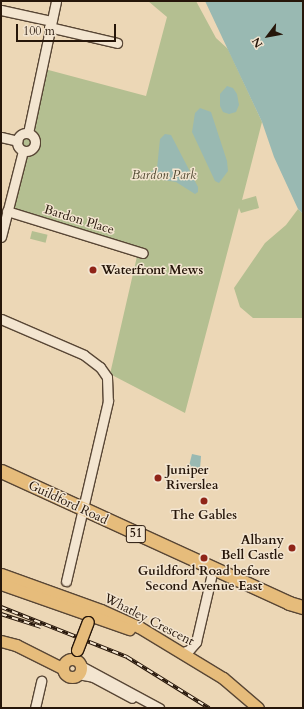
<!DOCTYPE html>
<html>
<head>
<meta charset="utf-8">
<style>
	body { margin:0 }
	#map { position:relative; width:304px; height:709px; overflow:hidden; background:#ecd7b6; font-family:Cardo,serif }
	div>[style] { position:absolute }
	.green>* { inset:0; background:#b4bf91; transform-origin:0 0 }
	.water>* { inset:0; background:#99b9b2 }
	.roads { filter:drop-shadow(1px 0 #584635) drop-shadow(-1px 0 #584635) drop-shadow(0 1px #584635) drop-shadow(0 -1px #584635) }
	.minor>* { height:9px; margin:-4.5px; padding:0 4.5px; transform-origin:4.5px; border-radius:4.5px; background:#f3e5d0 }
	.minor>.ring { margin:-4.5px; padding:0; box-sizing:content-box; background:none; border:9px solid #f3e5d0; border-radius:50% }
	.major>* { height:11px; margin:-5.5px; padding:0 5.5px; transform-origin:5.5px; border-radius:5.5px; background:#e6bc7b }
	.major>.ring { margin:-5.5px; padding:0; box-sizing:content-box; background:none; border:11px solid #e6bc7b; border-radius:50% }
	.highway>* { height:13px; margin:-6.5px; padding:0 6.5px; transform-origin:6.5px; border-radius:6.5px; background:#e6bc7b }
	.rail>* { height:3.5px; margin-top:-1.75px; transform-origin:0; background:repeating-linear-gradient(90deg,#f3e5d0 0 6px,#26160a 0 12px); box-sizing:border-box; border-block:1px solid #26160a }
	.bridges { filter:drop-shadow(1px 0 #26160a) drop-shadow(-1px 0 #26160a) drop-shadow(0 1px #26160a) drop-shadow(0 -1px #26160a) }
	.major-bridge>* { height:11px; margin:-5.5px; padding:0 5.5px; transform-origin:5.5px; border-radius:5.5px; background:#e6bc7b }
	.dots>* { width:11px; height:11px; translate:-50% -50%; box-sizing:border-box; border:2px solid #f3e5d0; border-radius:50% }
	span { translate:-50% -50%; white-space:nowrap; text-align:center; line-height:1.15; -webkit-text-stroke:3px #f3e5d0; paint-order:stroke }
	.shield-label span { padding:1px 3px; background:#f3e5d0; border:1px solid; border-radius:3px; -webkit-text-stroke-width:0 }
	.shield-label { font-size:12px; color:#26160a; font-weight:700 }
	.park-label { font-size:13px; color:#514932; font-style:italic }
	.street-label { font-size:13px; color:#26160a }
	.poi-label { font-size:13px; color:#26160a; font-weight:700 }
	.left { translate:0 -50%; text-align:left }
	.right { translate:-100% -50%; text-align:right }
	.frame { position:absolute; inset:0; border:2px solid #26160a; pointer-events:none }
	.north { position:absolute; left:248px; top:16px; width:40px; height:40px; -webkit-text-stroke:3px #f3e5d0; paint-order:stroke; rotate:238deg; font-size:11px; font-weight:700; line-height:16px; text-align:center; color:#26160a }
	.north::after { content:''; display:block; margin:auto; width:14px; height:18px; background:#26160a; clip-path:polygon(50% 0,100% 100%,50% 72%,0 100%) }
	.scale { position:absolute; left:16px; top:24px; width:100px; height:18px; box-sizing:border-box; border:2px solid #26160a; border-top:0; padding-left:5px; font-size:12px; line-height:14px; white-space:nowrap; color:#26160a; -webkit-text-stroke:3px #f3e5d0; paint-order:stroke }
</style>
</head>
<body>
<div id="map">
	<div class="green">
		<div style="clip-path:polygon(148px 1px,196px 1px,216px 38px,228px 49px,262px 122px,242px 200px,256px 196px,259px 208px,241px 213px,239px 208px,185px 413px,110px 374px,138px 252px,7px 209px,41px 68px,146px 96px,167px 17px)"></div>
		<div style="clip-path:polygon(298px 209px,303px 214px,303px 318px,253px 318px,240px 307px,234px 288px,265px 243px,286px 225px)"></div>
		<div style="left:32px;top:231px;width:16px;height:8px;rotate:14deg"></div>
	</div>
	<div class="water">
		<div style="clip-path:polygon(205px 1px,303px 1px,303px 214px,298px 209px,274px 157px,262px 122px)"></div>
		<div style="clip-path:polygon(227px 86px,233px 88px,237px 94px,239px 105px,236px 112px,229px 114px,223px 112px,220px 106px,220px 94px)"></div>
		<div style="clip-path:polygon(200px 108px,211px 112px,227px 161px,228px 171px,219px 183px,215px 181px,192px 132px,195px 113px)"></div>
		<div style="clip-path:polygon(165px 134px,171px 135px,198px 187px,198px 192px,195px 194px,176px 182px,150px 178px,147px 174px,157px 168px,160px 139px)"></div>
		<div style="clip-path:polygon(192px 454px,201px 456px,200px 469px,189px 466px)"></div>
	</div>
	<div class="roads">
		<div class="minor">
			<div style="left:1px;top:10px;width:51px;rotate:12.4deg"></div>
			<div style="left:49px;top:27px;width:70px;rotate:13.2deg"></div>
			<div style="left:28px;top:133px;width:135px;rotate:-78deg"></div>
			<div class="ring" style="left:17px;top:133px;width:9px;height:9px"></div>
			<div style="left:1px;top:137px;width:17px;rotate:13deg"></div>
			<div style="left:7px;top:211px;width:142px;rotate:17.2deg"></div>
			<div style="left:1px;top:237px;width:89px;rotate:-75.7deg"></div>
			<div style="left:1px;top:319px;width:90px;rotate:23.4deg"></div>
			<div style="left:84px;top:355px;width:20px;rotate:37deg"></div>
			<div style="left:100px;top:367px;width:12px;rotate:55deg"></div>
			<div style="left:107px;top:377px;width:24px;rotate:88deg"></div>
			<div style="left:108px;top:401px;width:185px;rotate:103.1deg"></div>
			<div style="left:183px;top:652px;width:6px;rotate:-18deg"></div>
			<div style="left:189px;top:650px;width:11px;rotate:-49deg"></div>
			<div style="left:196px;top:642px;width:75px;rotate:-76.9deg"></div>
			<div style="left:81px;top:666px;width:89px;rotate:28.3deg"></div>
			<div style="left:78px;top:674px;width:15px;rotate:11deg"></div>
			<div style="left:93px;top:677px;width:44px;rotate:28.3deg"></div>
			<div style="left:35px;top:708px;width:28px;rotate:-77deg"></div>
		</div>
		<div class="major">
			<div style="left:1px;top:574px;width:106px;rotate:19.8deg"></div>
			<div style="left:101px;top:610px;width:42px;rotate:24.1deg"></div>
			<div style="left:139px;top:627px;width:98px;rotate:31.3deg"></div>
			<div style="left:223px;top:678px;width:46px;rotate:40.6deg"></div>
			<div style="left:1px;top:584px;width:136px;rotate:19.4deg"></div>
			<div style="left:1px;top:641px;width:16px;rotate:15deg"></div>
			<div style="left:16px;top:645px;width:51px;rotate:26.6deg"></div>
			<div class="ring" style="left:63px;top:659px;width:7px;height:7px"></div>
		</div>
		<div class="highway">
			<div style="left:1px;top:471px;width:317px;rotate:24.6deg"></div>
			<div style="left:289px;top:603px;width:15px;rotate:16deg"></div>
		</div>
	</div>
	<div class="rail">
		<div style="left:1px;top:607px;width:136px;rotate:21.6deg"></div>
		<div style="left:127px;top:657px;width:97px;rotate:31.9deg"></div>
		<div style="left:1px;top:614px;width:42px;rotate:18deg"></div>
	</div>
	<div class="bridges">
		<div class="major-bridge">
			<div style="left:77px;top:650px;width:30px;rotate:-69deg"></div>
		</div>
	</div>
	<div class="dots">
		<div style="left:93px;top:270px;background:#8f2418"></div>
		<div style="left:158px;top:478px;background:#8f2418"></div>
		<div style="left:204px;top:501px;background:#8f2418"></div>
		<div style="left:292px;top:548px;background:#8f2418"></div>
		<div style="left:204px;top:558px;background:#8f2418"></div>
	</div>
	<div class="shield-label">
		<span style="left:136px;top:534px">51</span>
	</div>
	<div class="park-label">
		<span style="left:164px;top:175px">Bardon Park</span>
	</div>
	<div class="street-label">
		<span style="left:79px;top:220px;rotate:17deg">Bardon Place</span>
		<span style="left:68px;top:503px;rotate:25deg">Guildford Road</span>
		<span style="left:149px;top:620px;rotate:27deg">Whatley Crescent</span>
	</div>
	<div class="poi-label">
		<span class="left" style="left:101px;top:270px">Waterfront Mews</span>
		<span class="left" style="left:166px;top:478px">Juniper<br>Riverslea</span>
		<span style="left:204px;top:515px">The Gables</span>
		<span class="right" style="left:284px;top:548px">Albany<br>Bell Castle</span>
		<span style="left:204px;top:579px">Guildford Road before<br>Second Avenue East</span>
	</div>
	<div class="frame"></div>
	<div class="north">N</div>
	<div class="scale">100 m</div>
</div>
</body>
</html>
